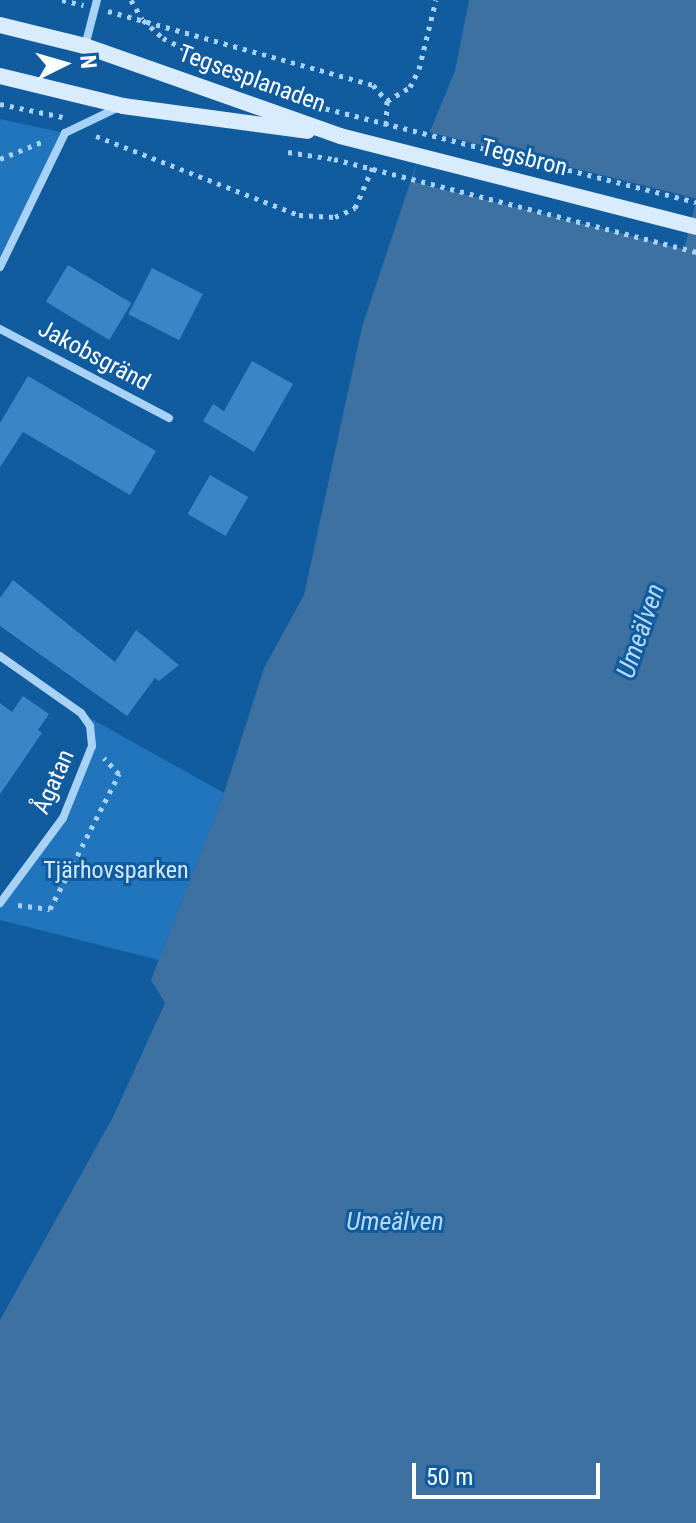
<!DOCTYPE html>
<html>
<head>
<meta charset="utf-8">
<style>
	body { margin:0 }
	#map { position:relative; width:696px; height:1523px; overflow:hidden; background:#115c9e; font-family:"Roboto Condensed",sans-serif }
	div>[style] { position:absolute }
	.green>* { inset:0; background:#2075bc }
	.water>* { inset:0; background:#3d71a1 }
	.pier>* { inset:0; background:#115c9e; transform-origin:0 0 }
	.building>* { inset:0; background:#3a85c6; transform-origin:0 0 }
	.path>* { height:5px; margin-top:-2.5px; transform-origin:0; background:repeating-linear-gradient(90deg,#a8d2f5 0 4px,transparent 0 10px) }
	.street>* { height:8px; margin:-4px; padding:0 4px; transform-origin:4px; border-radius:4px; background:#a8d2f5 }
	.secondary>* { height:16px; margin:-8px; padding:0 8px; transform-origin:8px; border-radius:8px; background:#d8ecfd }
	.path-bridge>* { height:5px; margin-top:-2.5px; transform-origin:0; background:repeating-linear-gradient(90deg,#a8d2f5 0 4px,transparent 0 10px) }
	.secondary-bridge>* { height:16px; margin:-8px; padding:0 8px; transform-origin:8px; border-radius:8px; background:#d8ecfd }
	span { translate:-50% -50%; white-space:nowrap; text-align:center; line-height:1.15; -webkit-text-stroke:6px #115c9e; paint-order:stroke }
	.street-label { font-size:24px; color:#fff }
	.park-label { font-size:24px; color:#d1e9fe }
	.water-label { font-size:26px; color:#b5dbfb; font-style:italic }
	.north { position:absolute; left:24px; top:24px; width:80px; height:80px; -webkit-text-stroke:6px #115c9e; paint-order:stroke; rotate:85deg; font-size:22px; font-weight:700; line-height:32px; text-align:center; color:#fff }
	.north::after { content:''; display:block; margin:auto; width:28px; height:36px; background:#fff; clip-path:polygon(50% 0,100% 100%,50% 72%,0 100%) }
	.scale { position:absolute; left:412px; top:1463px; width:188px; height:36px; box-sizing:border-box; border:4px solid #fff; border-top:0; padding-left:10px; font-size:24px; line-height:28px; white-space:nowrap; color:#fff; -webkit-text-stroke:6px #115c9e; paint-order:stroke }
</style>
</head>
<body>
<div id="map">
	<div class="green">
		<div style="clip-path:polygon(0 119px,65px 133px,0 267px)"></div>
		<div style="clip-path:polygon(81px 713px,224px 793px,159px 960px,0 920px,0 903px,63px 818px,92px 746px,90px 726px)"></div>
	</div>
	<div class="water">
		<div style="clip-path:polygon(469px 0,696px 0,696px 1523px,0 1523px,0 1320px,113px 1117px,165px 1003px,151px 980px,224px 793px,264px 668px,304px 595px,362px 327px,416px 165px,455px 71px)"></div>
	</div>
	<div class="pier">
		<div style="left:425px;top:131px;width:280px;height:52px;rotate:14deg"></div>
	</div>
	<div class="building">
		<div style="left:68px;top:265px;width:74px;height:43px;rotate:31deg"></div>
		<div style="left:152px;top:268px;width:57px;height:52px;rotate:27deg"></div>
		<div style="clip-path:polygon(252px 361px,293px 384px,254px 452px,203px 421px,213px 404px,224px 411px)"></div>
		<div style="clip-path:polygon(28px 376px,156px 451px,130px 495px,23px 432px,0 467px,0 423px)"></div>
		<div style="left:210px;top:475px;width:44px;height:45px;rotate:30deg"></div>
		<div style="clip-path:polygon(13px 580px,115px 662px,136px 630px,179px 665px,159px 681px,155px 678px,127px 716px,0 626px,0 598px)"></div>
		<div style="clip-path:polygon(23px 696px,49px 714px,38px 730px,42px 733px,0 794px,0 703px,12px 712px)"></div>
	</div>
	<div class="path">
		<div style="left:62px;top:0;width:22px;rotate:13deg"></div>
		<div style="left:131px;top:0;width:22px;rotate:60deg"></div>
		<div style="left:108px;top:11px;width:275px;rotate:15.6deg"></div>
		<div style="left:373px;top:85px;width:21px;rotate:49deg"></div>
		<div style="left:387px;top:101px;width:29px;rotate:92deg"></div>
		<div style="left:387px;top:101px;width:27px;rotate:-31deg"></div>
		<div style="left:410px;top:87px;width:20px;rotate:-63deg"></div>
		<div style="left:419px;top:69px;width:71px;rotate:-76.2deg"></div>
		<div style="left:0;top:104px;width:64px;rotate:11.7deg"></div>
		<div style="left:96px;top:136px;width:218px;rotate:21.3deg"></div>
		<div style="left:299px;top:215px;width:36px;rotate:3deg"></div>
		<div style="left:335px;top:217px;width:22px;rotate:-24deg"></div>
		<div style="left:355px;top:208px;width:50px;rotate:-66.5deg"></div>
		<div style="left:288px;top:152px;width:47px;rotate:8.7deg"></div>
		<div style="left:0;top:159px;width:48px;rotate:-22.2deg"></div>
		<div style="left:18px;top:905px;width:32px;rotate:7deg"></div>
		<div style="left:50px;top:909px;width:152px;rotate:-62.9deg"></div>
		<div style="left:119px;top:774px;width:22px;rotate:-133deg"></div>
	</div>
	<div class="street">
		<div style="left:85px;top:46px;width:48px;rotate:-75.4deg"></div>
		<div style="left:0;top:267px;width:149px;rotate:-64.1deg"></div>
		<div style="left:65px;top:133px;width:58px;rotate:-25.7deg"></div>
		<div style="left:0;top:329px;width:191px;rotate:27.8deg"></div>
		<div style="left:0;top:656px;width:99px;rotate:35.1deg"></div>
		<div style="left:81px;top:713px;width:16px;rotate:55deg"></div>
		<div style="left:90px;top:726px;width:20px;rotate:84deg"></div>
		<div style="left:92px;top:746px;width:78px;rotate:111.9deg"></div>
		<div style="left:63px;top:818px;width:106px;rotate:126.5deg"></div>
	</div>
	<div class="secondary">
		<div style="left:0;top:25px;width:88px;rotate:13.9deg"></div>
		<div style="left:85px;top:46px;width:270px;rotate:19.4deg"></div>
		<div style="left:0;top:76px;width:127px;rotate:13.7deg"></div>
		<div style="left:123px;top:106px;width:186px;rotate:7.7deg"></div>
	</div>
	<div class="path-bridge">
		<div style="left:143px;top:20px;width:27px;rotate:42deg"></div>
		<div style="left:163px;top:38px;width:62px;rotate:27deg"></div>
		<div style="left:218px;top:66px;width:106px;rotate:22.2deg"></div>
		<div style="left:316px;top:106px;width:392px;rotate:14.2deg"></div>
		<div style="left:334px;top:159px;width:374px;rotate:14.4deg"></div>
	</div>
	<div class="secondary-bridge">
		<div style="left:340px;top:136px;width:367px;rotate:14.3deg"></div>
	</div>
	<div class="street-label">
		<span style="left:252px;top:79px;rotate:20deg">Tegsesplanaden</span>
		<span style="left:524px;top:158px;rotate:14deg">Tegsbron</span>
		<span style="left:94px;top:356px;rotate:28deg">Jakobsgränd</span>
		<span style="left:54px;top:782px;rotate:-66deg">Ågatan</span>
	</div>
	<div class="park-label">
		<span style="left:116px;top:871px">Tjärhovsparken</span>
	</div>
	<div class="water-label">
		<span style="left:641px;top:631px;rotate:-71deg">Umeälven</span>
		<span style="left:395px;top:1222px">Umeälven</span>
	</div>
	<div class="north">N</div>
	<div class="scale">50 m</div>
</div>
</body>
</html>
